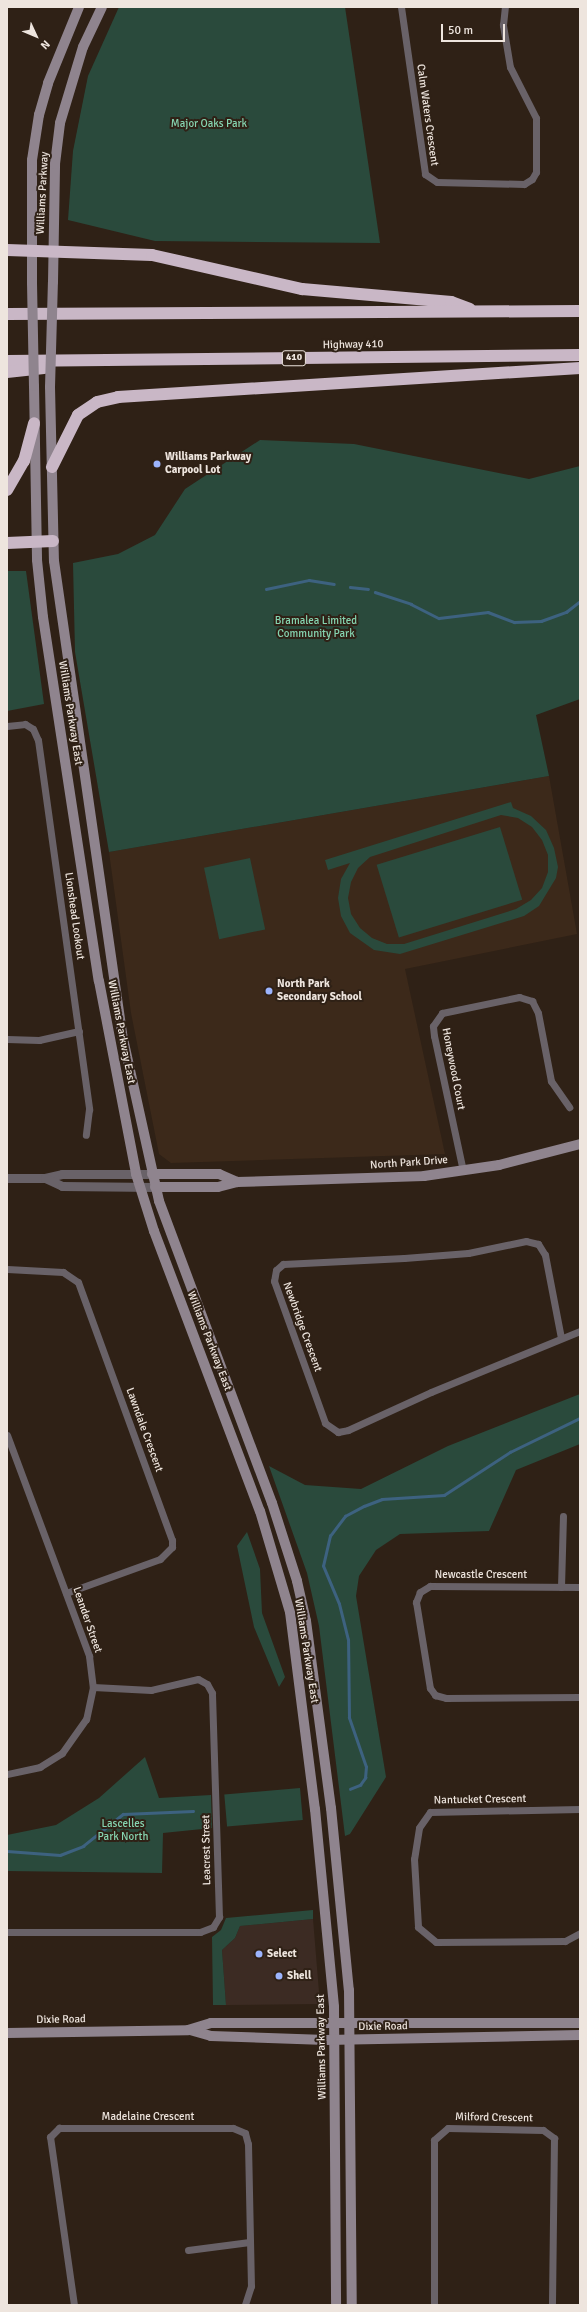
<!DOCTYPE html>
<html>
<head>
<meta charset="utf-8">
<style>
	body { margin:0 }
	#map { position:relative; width:587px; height:2312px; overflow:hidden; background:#2f2116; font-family:Signika,sans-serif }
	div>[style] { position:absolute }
	.commercial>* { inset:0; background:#3c2b23 }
	.built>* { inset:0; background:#3c291a }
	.green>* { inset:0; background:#2a4a3c; transform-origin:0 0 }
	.stream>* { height:2.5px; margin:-1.25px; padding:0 1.25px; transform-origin:1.25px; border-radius:1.25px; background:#3d6280 }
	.minor>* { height:7px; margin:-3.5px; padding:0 3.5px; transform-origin:3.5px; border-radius:3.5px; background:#696268 }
	.tertiary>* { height:9px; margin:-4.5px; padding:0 4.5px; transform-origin:4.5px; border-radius:4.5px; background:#696268 }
	.secondary>* { height:10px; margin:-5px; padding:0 5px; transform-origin:5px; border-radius:5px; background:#8f848e }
	.motorway>* { height:12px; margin:-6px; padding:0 6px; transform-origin:6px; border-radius:6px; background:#c9b7c6 }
	.secondary-bridge>* { height:10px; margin:-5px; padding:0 5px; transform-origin:5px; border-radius:5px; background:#8f848e }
	.dots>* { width:11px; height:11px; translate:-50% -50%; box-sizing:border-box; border:2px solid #2f2116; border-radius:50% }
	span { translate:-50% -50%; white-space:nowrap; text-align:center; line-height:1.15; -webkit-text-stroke:4px #2f2116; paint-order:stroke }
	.shield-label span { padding:1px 3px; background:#2f2116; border:1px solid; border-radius:3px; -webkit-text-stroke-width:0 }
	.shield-label { font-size:10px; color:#eee5de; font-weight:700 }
	.street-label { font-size:11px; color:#eee5de }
	.park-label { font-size:11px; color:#86d5b1 }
	.poi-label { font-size:11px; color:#eee5de; font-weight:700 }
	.left { translate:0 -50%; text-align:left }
	.frame { position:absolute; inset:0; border:8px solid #eee5de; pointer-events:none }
	.north { position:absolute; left:16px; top:16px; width:40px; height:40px; -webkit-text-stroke:3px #2f2116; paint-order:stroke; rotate:134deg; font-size:11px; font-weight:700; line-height:16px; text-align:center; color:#eee5de }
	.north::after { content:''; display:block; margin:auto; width:14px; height:18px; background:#eee5de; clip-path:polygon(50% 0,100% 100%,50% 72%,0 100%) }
	.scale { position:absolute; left:441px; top:24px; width:64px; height:18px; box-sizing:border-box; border:2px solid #eee5de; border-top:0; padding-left:5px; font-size:12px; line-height:14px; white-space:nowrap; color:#eee5de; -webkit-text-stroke:3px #2f2116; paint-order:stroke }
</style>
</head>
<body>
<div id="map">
	<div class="commercial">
		<div style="clip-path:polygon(313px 1919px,320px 2004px,226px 2005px,222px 1950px,235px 1938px,240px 1926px)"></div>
	</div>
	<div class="built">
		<div style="clip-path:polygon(549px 776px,577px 934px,405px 969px,445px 1154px,171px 1163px,159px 1154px,131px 1013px,109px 852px)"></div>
	</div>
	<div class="green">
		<div style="clip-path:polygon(119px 7px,345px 7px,380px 243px,155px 241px,68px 220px,73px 151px,88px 76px)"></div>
		<div style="clip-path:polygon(260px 440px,354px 444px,529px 479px,580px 466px,580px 699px,536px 715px,549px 776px,109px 852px,75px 652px,73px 563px,118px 554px,155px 535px,185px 489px)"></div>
		<div style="clip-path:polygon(7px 571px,26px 571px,44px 704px,7px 711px)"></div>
		<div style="clip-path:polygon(evenodd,511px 802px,513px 808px,531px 816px,546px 830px,554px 848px,558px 867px,556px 878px,539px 906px,524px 916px,400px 954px,374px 950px,350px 933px,341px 916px,338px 898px,341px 879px,350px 863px,328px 870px,325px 860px,511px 802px,501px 815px,518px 818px,532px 827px,542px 840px,548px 855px,548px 872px,542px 888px,531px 900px,516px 909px,404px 944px,387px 944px,372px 938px,360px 928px,351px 914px,348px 898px,351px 882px,358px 868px,370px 857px,501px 815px)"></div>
		<div style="left:500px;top:827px;width:76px;height:129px;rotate:73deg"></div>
		<div style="left:250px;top:858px;width:73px;height:47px;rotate:78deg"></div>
		<div style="clip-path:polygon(580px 1394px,580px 1444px,516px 1470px,489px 1531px,400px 1534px,376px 1550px,359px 1576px,356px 1596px,386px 1777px,350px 1834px,345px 1836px,319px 1626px,307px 1573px,269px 1466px,305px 1485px,361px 1489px,448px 1446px)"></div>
		<div style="clip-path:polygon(247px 1532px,260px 1569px,262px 1613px,285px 1677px,279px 1687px,254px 1627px,237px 1546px)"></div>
		<div style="clip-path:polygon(145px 1757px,159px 1798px,211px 1795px,212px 1828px,163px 1833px,162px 1873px,7px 1871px,7px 1835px,56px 1825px,99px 1798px)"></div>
		<div style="left:300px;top:1788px;width:32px;height:76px;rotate:85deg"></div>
		<div style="clip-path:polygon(313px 1910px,313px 1919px,240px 1926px,235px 1938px,222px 1950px,226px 2005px,213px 2005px,212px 1937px,221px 1930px,226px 1918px)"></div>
	</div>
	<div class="stream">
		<div style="left:350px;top:587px;width:18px;rotate:6deg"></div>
		<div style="left:266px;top:589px;width:44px;rotate:-11.8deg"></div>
		<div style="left:309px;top:580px;width:25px;rotate:9deg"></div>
		<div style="left:375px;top:592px;width:38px;rotate:18deg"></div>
		<div style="left:411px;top:604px;width:31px;rotate:27deg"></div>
		<div style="left:439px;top:618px;width:49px;rotate:-7deg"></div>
		<div style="left:488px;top:612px;width:28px;rotate:21deg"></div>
		<div style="left:514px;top:622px;width:27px;rotate:-2deg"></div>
		<div style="left:541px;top:621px;width:27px;rotate:-20deg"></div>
		<div style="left:566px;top:612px;width:18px;rotate:-38deg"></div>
		<div style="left:350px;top:1789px;width:11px;rotate:-22deg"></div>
		<div style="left:360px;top:1785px;width:9px;rotate:-54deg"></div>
		<div style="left:365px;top:1778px;width:11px;rotate:-85deg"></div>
		<div style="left:366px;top:1767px;width:52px;rotate:-109.1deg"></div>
		<div style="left:349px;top:1718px;width:78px;rotate:-90.7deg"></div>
		<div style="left:348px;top:1640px;width:37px;rotate:-104deg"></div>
		<div style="left:339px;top:1604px;width:41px;rotate:-112.8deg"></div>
		<div style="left:323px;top:1566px;width:31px;rotate:-77deg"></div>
		<div style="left:330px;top:1536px;width:25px;rotate:-53deg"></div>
		<div style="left:345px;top:1516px;width:21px;rotate:-28deg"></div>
		<div style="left:364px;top:1506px;width:19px;rotate:-21deg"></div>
		<div style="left:382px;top:1499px;width:62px;rotate:-3.7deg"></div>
		<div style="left:444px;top:1495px;width:79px;rotate:-33.1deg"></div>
		<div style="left:510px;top:1452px;width:78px;rotate:-25.9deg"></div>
		<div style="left:7px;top:1851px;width:53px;rotate:4.3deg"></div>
		<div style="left:60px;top:1855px;width:25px;rotate:-21deg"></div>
		<div style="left:83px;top:1846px;width:51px;rotate:-38.7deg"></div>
		<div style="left:123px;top:1814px;width:70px;rotate:-2.5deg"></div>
	</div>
	<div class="minor">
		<div style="left:401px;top:7px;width:169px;rotate:81.8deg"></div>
		<div style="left:425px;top:174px;width:14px;rotate:34deg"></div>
		<div style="left:437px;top:182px;width:87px;rotate:1.3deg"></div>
		<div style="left:524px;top:184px;width:9px;rotate:-32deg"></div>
		<div style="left:532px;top:179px;width:8px;rotate:-60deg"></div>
		<div style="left:536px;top:172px;width:54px;rotate:-90deg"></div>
		<div style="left:536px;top:118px;width:57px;rotate:-117deg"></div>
		<div style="left:510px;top:67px;width:43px;rotate:-99.5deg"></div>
		<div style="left:503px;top:25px;width:18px;rotate:-84deg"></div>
		<div style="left:7px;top:726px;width:18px;rotate:-6deg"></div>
		<div style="left:25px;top:724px;width:9px;rotate:32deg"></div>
		<div style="left:33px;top:729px;width:12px;rotate:66deg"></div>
		<div style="left:38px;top:740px;width:373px;rotate:82.1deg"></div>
		<div style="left:89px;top:1109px;width:26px;rotate:97deg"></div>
		<div style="left:7px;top:1039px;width:32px;rotate:2deg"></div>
		<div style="left:39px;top:1040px;width:41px;rotate:-12.7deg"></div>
		<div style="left:463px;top:1171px;width:138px;rotate:-102.1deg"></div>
		<div style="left:434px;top:1036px;width:10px;rotate:-96deg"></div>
		<div style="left:433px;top:1026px;width:16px;rotate:-55deg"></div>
		<div style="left:442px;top:1013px;width:79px;rotate:-11.7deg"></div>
		<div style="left:519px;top:997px;width:14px;rotate:17deg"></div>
		<div style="left:532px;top:1001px;width:13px;rotate:63deg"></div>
		<div style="left:538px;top:1013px;width:69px;rotate:79.2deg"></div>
		<div style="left:551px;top:1081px;width:32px;rotate:55deg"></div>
		<div style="left:7px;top:1269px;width:56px;rotate:3.1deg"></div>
		<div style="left:63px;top:1272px;width:18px;rotate:34deg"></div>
		<div style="left:78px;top:1282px;width:275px;rotate:70deg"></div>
		<div style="left:172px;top:1540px;width:7px;rotate:90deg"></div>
		<div style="left:172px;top:1547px;width:17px;rotate:135deg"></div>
		<div style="left:160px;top:1559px;width:100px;rotate:160.1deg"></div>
		<div style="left:561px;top:1338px;width:85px;rotate:-100.9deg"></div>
		<div style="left:545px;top:1255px;width:13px;rotate:-122deg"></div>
		<div style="left:538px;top:1244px;width:12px;rotate:-166deg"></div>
		<div style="left:526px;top:1241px;width:59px;rotate:168.3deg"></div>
		<div style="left:468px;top:1253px;width:64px;rotate:175.5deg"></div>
		<div style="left:404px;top:1258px;width:121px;rotate:177.2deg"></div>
		<div style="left:283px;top:1264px;width:9px;rotate:139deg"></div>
		<div style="left:276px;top:1270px;width:11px;rotate:100deg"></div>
		<div style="left:274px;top:1281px;width:151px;rotate:70.2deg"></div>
		<div style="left:325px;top:1423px;width:16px;rotate:35deg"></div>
		<div style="left:338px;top:1432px;width:10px;rotate:-11deg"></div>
		<div style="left:348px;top:1430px;width:91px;rotate:-24.6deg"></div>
		<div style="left:431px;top:1392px;width:161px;rotate:-22.3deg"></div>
		<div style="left:7px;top:1435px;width:236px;rotate:69.6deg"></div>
		<div style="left:89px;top:1656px;width:31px;rotate:83deg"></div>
		<div style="left:93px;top:1687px;width:33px;rotate:102deg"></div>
		<div style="left:86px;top:1719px;width:42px;rotate:125.2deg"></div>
		<div style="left:62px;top:1753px;width:26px;rotate:148deg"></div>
		<div style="left:40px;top:1767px;width:34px;rotate:168deg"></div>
		<div style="left:561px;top:1587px;width:71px;rotate:-88.4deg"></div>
		<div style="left:580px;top:1587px;width:150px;rotate:-179.6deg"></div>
		<div style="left:430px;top:1586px;width:12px;rotate:149deg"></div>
		<div style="left:420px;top:1592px;width:11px;rotate:112deg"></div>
		<div style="left:416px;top:1602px;width:87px;rotate:80.8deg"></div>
		<div style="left:430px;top:1688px;width:9px;rotate:54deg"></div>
		<div style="left:435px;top:1695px;width:11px;rotate:15deg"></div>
		<div style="left:446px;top:1698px;width:134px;rotate:-0.4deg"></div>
		<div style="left:580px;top:1809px;width:150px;rotate:178.9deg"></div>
		<div style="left:430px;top:1812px;width:19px;rotate:125deg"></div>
		<div style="left:419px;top:1828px;width:31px;rotate:99deg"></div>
		<div style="left:414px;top:1859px;width:68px;rotate:86.6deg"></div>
		<div style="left:418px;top:1927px;width:23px;rotate:40deg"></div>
		<div style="left:436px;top:1942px;width:129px;rotate:-0.4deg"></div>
		<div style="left:565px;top:1941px;width:17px;rotate:-28deg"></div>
		<div style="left:7px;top:1932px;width:193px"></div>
		<div style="left:200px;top:1932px;width:14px;rotate:-21deg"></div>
		<div style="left:213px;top:1927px;width:12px;rotate:-59deg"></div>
		<div style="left:219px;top:1917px;width:224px;rotate:-91.8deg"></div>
		<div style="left:212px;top:1693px;width:10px;rotate:-119deg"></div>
		<div style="left:207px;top:1684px;width:10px;rotate:-151deg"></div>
		<div style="left:198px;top:1679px;width:48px;rotate:166.8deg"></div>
		<div style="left:151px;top:1690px;width:58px;rotate:-177deg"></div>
		<div style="left:188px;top:2250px;width:62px;rotate:-7.5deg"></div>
		<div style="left:74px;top:2305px;width:170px;rotate:-98.1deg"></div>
		<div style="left:50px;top:2137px;width:13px;rotate:-45deg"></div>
		<div style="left:59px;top:2128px;width:174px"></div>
		<div style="left:233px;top:2128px;width:13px;rotate:23deg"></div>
		<div style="left:245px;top:2133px;width:11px;rotate:75deg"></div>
		<div style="left:248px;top:2144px;width:142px;rotate:88.8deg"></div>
		<div style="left:251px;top:2286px;width:20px;rotate:108deg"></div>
		<div style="left:434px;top:2305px;width:165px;rotate:-90deg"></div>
		<div style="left:434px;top:2140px;width:18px;rotate:-41deg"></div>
		<div style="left:448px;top:2128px;width:95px;rotate:1.2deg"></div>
		<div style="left:543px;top:2130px;width:14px;rotate:36deg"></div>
		<div style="left:554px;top:2138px;width:167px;rotate:90.7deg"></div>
	</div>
	<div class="tertiary">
		<div style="left:7px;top:1178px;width:38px"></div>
		<div style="left:45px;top:1178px;width:17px;rotate:-13deg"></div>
		<div style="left:62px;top:1174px;width:90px"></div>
		<div style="left:45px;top:1178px;width:19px;rotate:25deg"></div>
		<div style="left:62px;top:1186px;width:93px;rotate:0.6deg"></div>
	</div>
	<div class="secondary">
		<div style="left:53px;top:282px;width:118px;rotate:-89deg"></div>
		<div style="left:55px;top:164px;width:41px;rotate:-83deg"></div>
		<div style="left:60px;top:123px;width:79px;rotate:-73.2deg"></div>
		<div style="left:83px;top:47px;width:44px;rotate:-64.6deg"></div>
		<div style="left:32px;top:283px;width:123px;rotate:-90deg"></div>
		<div style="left:32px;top:160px;width:46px;rotate:-81.2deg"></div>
		<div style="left:39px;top:115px;width:33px;rotate:-74deg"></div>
		<div style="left:48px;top:83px;width:82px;rotate:-67.8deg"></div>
		<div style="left:34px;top:386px;width:174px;rotate:89deg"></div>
		<div style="left:37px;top:560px;width:57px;rotate:84deg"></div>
		<div style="left:43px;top:617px;width:368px;rotate:81.3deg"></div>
		<div style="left:99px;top:981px;width:197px;rotate:79.1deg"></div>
		<div style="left:136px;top:1174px;width:60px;rotate:72.5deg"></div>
		<div style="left:154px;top:1231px;width:299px;rotate:69.3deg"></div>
		<div style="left:260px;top:1511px;width:105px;rotate:73.5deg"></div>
		<div style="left:290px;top:1612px;width:199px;rotate:82.8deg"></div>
		<div style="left:315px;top:1809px;width:199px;rotate:84.5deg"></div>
		<div style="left:334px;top:2007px;width:298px;rotate:89.6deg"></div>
		<div style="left:50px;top:387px;width:174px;rotate:88.7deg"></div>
		<div style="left:54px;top:561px;width:478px;rotate:81.8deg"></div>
		<div style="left:122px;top:1034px;width:171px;rotate:77.5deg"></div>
		<div style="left:159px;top:1201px;width:322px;rotate:69.5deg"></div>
		<div style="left:272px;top:1503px;width:82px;rotate:72.2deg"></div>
		<div style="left:297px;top:1581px;width:41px;rotate:77.3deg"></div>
		<div style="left:306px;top:1621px;width:189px;rotate:82.4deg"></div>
		<div style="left:331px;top:1808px;width:183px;rotate:84.4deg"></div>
		<div style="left:349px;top:1990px;width:315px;rotate:89.5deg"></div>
		<div style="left:152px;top:1174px;width:67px"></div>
		<div style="left:219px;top:1174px;width:20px;rotate:24deg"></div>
		<div style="left:155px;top:1187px;width:63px"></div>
		<div style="left:218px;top:1187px;width:20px;rotate:-15deg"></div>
		<div style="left:237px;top:1182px;width:187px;rotate:-1.8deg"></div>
		<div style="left:424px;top:1176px;width:76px;rotate:-8.3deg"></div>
		<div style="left:499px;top:1165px;width:84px;rotate:-14.5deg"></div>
		<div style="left:190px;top:2030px;width:22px;rotate:16deg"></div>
		<div style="left:211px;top:2036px;width:115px;rotate:2deg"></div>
		<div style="left:326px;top:2040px;width:254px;rotate:-1.1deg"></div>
		<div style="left:7px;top:2033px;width:181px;rotate:-0.9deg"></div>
		<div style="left:188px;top:2030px;width:24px;rotate:-17deg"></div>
		<div style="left:211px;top:2023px;width:369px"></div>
	</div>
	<div class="motorway">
		<div style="left:7px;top:250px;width:145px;rotate:2deg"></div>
		<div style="left:152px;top:255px;width:154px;rotate:12.8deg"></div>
		<div style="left:302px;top:289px;width:150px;rotate:5deg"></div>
		<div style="left:451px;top:302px;width:20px;rotate:20deg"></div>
		<div style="left:7px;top:314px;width:573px;rotate:-0.3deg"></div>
		<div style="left:7px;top:361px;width:573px;rotate:-0.6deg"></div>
		<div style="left:7px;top:372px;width:37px;rotate:-6deg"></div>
		<div style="left:52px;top:467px;width:58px;rotate:-63.4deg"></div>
		<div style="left:78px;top:415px;width:23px;rotate:-34deg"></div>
		<div style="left:97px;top:402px;width:22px;rotate:-13deg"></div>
		<div style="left:118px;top:397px;width:463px;rotate:-3.6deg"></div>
		<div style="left:7px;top:490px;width:34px;rotate:-60deg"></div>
		<div style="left:24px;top:461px;width:39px;rotate:-75deg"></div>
		<div style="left:7px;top:543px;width:46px;rotate:-2.5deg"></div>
	</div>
	<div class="secondary-bridge">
		<div style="left:32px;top:283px;width:103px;rotate:88.9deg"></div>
		<div style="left:50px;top:387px;width:105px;rotate:-88.4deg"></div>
	</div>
	<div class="dots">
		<div style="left:157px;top:464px;background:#9cb4fd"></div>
		<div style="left:269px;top:991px;background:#9cb4fd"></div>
		<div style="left:259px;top:1954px;background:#9cb4fd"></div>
		<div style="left:279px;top:1976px;background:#9cb4fd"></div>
	</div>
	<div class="shield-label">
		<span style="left:294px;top:358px">410</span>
	</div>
	<div class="street-label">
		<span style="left:427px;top:115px;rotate:82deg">Calm Waters Crescent</span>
		<span style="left:43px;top:193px;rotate:-87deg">Williams Parkway</span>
		<span style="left:353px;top:345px;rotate:-1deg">Highway 410</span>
		<span style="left:70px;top:713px;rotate:81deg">Williams Parkway East</span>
		<span style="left:74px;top:916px;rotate:82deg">Lionshead Lookout</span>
		<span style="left:121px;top:1032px;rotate:79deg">Williams Parkway East</span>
		<span style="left:453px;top:1069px;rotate:79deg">Honeywood Court</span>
		<span style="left:409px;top:1163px;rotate:-4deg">North Park Drive</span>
		<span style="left:302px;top:1327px;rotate:70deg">Newbridge Crescent</span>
		<span style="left:209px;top:1341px;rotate:69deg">Williams Parkway East</span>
		<span style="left:144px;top:1430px;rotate:70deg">Lawndale Crescent</span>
		<span style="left:481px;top:1575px">Newcastle Crescent</span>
		<span style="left:87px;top:1620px;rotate:71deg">Leander Street</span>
		<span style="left:306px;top:1651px;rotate:81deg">Williams Parkway East</span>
		<span style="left:480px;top:1800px;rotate:-1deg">Nantucket Crescent</span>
		<span style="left:207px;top:1850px;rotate:-91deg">Leacrest Street</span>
		<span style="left:61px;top:2020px;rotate:-1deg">Dixie Road</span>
		<span style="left:383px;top:2027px;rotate:-1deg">Dixie Road</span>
		<span style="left:322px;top:2047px;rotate:-91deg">Williams Parkway East</span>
		<span style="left:148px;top:2117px">Madelaine Crescent</span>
		<span style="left:494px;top:2118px;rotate:1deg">Milford Crescent</span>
	</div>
	<div class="park-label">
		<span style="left:209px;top:124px">Major Oaks Park</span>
		<span style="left:316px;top:628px">Bramalea Limited<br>Community Park</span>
		<span style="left:123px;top:1831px">Lascelles<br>Park North</span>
	</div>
	<div class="poi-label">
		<span class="left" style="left:165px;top:464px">Williams Parkway<br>Carpool Lot</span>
		<span class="left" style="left:277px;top:991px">North Park<br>Secondary School</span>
		<span class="left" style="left:267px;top:1954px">Select</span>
		<span class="left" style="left:287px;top:1976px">Shell</span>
	</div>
	<div class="frame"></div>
	<div class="north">N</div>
	<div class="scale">50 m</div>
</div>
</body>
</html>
